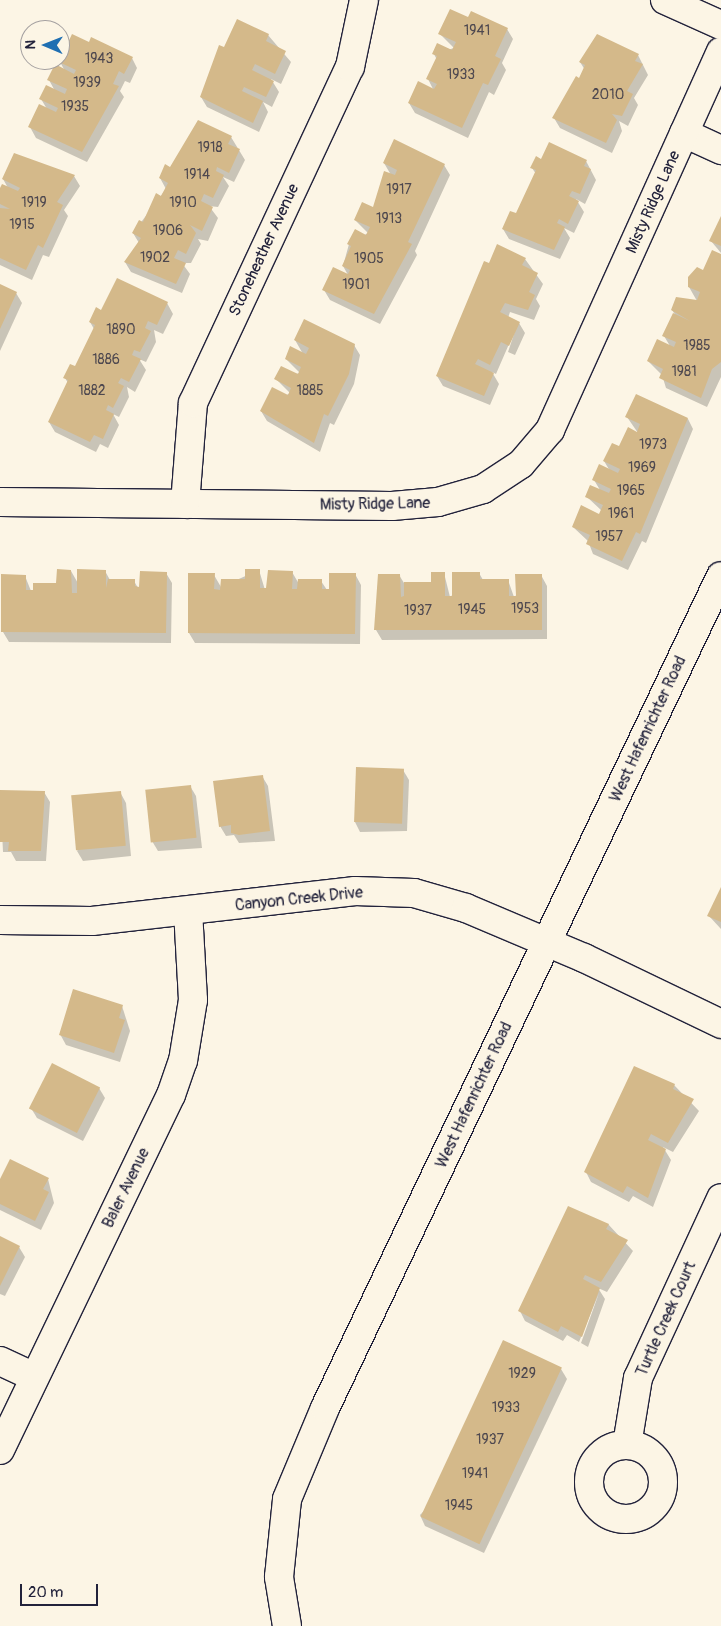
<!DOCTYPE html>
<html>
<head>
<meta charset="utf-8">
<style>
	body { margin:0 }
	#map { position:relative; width:721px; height:1626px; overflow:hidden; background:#fcf5e5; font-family:Pangolin,sans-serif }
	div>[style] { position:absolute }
	.shadow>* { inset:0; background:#0003 }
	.building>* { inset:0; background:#d4b98a; transform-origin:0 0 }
	.roads { filter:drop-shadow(1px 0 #22223b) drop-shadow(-1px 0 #22223b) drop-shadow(0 1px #22223b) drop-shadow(0 -1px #22223b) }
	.minor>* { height:28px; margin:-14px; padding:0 14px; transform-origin:14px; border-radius:14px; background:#fcf5e5 }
	.minor>.ring { margin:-14px; padding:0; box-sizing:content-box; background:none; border:28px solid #fcf5e5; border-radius:50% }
	.tertiary>* { height:28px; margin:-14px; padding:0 14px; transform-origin:14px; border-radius:14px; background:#fcf5e5 }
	span { translate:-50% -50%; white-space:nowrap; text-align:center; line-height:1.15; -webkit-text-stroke:4.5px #fcf5e5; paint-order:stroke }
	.number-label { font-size:14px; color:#4e484f }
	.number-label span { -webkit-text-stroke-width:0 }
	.street-label { font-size:16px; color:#22223b }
	.north { position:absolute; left:20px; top:20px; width:50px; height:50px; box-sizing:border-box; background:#fcf5e5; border:1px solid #a5a1a1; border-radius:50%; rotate:271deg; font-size:14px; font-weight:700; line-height:20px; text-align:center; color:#22223b }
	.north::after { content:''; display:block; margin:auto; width:18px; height:22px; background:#1f6fb2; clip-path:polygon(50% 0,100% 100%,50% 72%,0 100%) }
	.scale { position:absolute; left:20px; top:1584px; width:78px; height:22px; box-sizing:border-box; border:2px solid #22223b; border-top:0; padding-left:6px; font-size:15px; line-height:18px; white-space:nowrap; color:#22223b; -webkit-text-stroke:4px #fcf5e5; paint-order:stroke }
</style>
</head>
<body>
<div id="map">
	<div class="shadow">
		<div style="clip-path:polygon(468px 19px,507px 29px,513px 39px,502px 63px,506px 70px,494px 95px,489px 92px,468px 138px,415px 113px,409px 103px,434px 91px,428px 79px,437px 60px,434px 54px,454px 48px,440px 34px)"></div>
		<div style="clip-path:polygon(268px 35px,291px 62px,281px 84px,271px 79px,279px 92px,272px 107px,263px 102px,268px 112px,259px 132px,207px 107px,201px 97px,225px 48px)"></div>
		<div style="clip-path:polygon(90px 43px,132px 58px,137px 68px,130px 83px,125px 81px,120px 91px,124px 97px,87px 162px,36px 138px,30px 127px,47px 109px,41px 99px,55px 91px,49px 80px,65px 71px,60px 62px)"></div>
		<div style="clip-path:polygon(638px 55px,648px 75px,634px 98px,638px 105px,628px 126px,619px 121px,622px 131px,612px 153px,560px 128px,554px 118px,580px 80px,585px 70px,580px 62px)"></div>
		<div style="clip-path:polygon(231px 137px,245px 160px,234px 182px,223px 177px,229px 186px,218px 207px,209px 206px,218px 218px,208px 241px,198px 239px,201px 244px,191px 263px,182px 263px,190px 274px,182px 293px,131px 272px,125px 262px,139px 243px,133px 233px,166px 189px,160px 178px,170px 168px)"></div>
		<div style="clip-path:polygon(586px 161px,596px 180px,585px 204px,576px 199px,584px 212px,574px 233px,564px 228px,570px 238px,560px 259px,509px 239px,503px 229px,516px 215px,536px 174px,532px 168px)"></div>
		<div style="clip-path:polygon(384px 163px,444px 165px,450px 175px,415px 251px,417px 255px,380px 324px,330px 300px,324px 290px,348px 275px,343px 266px,349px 244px,368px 233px,355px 220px,374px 209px,391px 175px)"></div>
		<div style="clip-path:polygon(74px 176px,80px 186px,64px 210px,68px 216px,49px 257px,43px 255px,32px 280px,0 265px,0 191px,8px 188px,3px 179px)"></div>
		<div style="clip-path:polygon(721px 219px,721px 253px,711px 241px)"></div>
		<div style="clip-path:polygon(721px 254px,721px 377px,707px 407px,666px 388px,662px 375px,648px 361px,670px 346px,664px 336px,676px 316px,672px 310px,697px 301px,689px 287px)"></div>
		<div style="clip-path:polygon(525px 259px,543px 284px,536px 299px,540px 306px,534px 320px,510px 312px,508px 318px,519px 323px,525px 333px,515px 355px,508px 352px,516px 328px,496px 374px,492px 372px,499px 384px,490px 405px,443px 386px,437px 376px,490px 265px)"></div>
		<div style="clip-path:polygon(0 285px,16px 293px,22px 303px,0 351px)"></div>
		<div style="clip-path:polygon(167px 303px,173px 314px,163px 334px,154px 330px,156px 342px,146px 362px,139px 359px,146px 370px,135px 392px,127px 387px,129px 397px,119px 417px,113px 414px,119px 425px,108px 448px,100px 444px,96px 452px,55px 432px,49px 422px,68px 383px,65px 378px,75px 368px,94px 329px,90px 322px,102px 312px)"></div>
		<div style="clip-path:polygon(295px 340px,354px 345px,360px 355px,354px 384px,334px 425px,330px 423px,320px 452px,267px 421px,261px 411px,290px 393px,276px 379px,300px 373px,286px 359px,303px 354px)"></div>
		<div style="clip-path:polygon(627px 417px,688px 419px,693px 429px,646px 543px,642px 541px,628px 570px,593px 554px,588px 541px,573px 527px,600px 515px,602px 511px,586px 496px,600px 490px,594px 480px,610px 471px,604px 461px,638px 433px)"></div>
		<div style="clip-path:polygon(259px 570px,265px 590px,292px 572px,299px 584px,321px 581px,327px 590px,355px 574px,361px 585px,360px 644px,195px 643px,189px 633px,190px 574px,214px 575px,221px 587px)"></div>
		<div style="clip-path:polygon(71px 571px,79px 585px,105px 571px,110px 580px,134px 581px,138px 588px,166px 573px,172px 583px,171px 643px,9px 642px,3px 632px,2px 576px,25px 576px,31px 591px,57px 584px)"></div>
		<div style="clip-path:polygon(444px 573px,450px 597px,479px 573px,483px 580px,508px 580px,514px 597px,541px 575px,547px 586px,547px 639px,382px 640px,376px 630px,379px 575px,399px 575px,404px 583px,432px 583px)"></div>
		<div style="clip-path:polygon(403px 770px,409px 780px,407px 831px,360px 832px,355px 822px)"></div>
		<div style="clip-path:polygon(262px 776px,268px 786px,275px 841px,239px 843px,234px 835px,226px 836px,220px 826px)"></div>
		<div style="clip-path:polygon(190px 786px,196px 796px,202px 848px,158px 851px,152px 841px)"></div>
		<div style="clip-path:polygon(0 791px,44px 792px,50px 802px,46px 861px,16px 861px,11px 852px,3px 852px)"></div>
		<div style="clip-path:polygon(120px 792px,126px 803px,131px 856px,83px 861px,77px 851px)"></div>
		<div style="clip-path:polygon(721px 890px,721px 929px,709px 916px)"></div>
		<div style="clip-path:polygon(122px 1006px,130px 1031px,120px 1062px,66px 1045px,60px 1034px)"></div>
		<div style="clip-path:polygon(674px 1085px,699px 1111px,673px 1152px,663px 1147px,671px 1160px,653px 1207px,633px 1196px,629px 1202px,591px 1182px,586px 1172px)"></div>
		<div style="clip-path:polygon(99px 1088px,105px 1098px,83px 1141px,37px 1118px,31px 1108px)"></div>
		<div style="clip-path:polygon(48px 1179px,54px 1203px,41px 1230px,0 1210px,0 1182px)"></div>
		<div style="clip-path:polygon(608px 1224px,633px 1251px,607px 1292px,598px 1288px,605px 1299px,588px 1347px,581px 1343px,599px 1293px,579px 1342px,567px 1335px,563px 1341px,525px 1321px,520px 1311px)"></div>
		<div style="clip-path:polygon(0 1238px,19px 1247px,25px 1257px,5px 1296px,0 1294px)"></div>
		<div style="clip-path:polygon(561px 1369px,567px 1379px,484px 1553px,425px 1526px,420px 1515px)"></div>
	</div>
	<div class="building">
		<div style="clip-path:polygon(450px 9px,468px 17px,471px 11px,508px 28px,495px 56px,501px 59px,488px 85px,483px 83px,462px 128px,408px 103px,418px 81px,434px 89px,437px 84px,426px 79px,437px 56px,432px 54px,437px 43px,452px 50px,456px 42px,438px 34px)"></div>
		<div style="clip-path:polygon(237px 19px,269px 34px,266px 41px,286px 51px,275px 74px,255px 64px,252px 70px,274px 81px,266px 97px,244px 87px,242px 91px,263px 101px,253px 123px,200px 97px,219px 45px,224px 47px)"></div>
		<div style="clip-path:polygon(72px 34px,89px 42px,91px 37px,133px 57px,124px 74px,119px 71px,113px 84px,119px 86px,82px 152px,28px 127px,39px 104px,56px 112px,58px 108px,39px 99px,46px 85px,65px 94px,67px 89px,47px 80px,55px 64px,74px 74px,76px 70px,59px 62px)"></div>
		<div style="clip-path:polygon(597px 34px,639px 54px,635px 61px,643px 64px,627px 91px,633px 94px,622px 116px,612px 114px,617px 120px,606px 143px,552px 118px,576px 76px,579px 78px,585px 65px,579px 62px)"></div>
		<div style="clip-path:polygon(198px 120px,232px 136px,228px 144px,240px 149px,229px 173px,217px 167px,216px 171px,224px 175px,213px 198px,204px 194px,201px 201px,213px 207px,202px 231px,190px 225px,196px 233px,186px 254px,178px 250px,174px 258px,186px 263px,176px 284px,124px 262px,141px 238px,132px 233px,139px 220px,143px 222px,156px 193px,161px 196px,168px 183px,159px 178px,165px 164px,170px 167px)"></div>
		<div style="clip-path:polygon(394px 139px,445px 164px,408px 242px,412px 244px,374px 314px,322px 290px,333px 267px,348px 274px,350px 270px,342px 266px,351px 246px,347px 244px,355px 229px,366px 235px,370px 227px,354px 220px,362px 202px,373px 207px,384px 171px,395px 175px,397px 170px,383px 163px)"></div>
		<div style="clip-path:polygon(549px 142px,587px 160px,584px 166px,591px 169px,580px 194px,572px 191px,569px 196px,579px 201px,568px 224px,559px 219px,557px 223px,565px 227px,554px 250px,502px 229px,510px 211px,516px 213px,536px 170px,530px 168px,536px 156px,541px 159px)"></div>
		<div style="clip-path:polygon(14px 153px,75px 175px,57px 202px,63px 205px,43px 248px,38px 245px,26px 270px,0 258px,0 208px,10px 209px,0 204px,0 188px,2px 184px,18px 191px,20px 188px,2px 179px)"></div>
		<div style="clip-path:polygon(721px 216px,721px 246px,709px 241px)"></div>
		<div style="clip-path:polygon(497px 244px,526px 258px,522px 265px,538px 273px,529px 292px,535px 295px,528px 310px,505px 303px,500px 312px,520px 322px,509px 346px,501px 342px,490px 365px,478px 359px,475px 364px,494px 373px,484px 396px,436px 376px,484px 261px,489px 263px)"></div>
		<div style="clip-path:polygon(712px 250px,721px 254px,721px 362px,712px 369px,701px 398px,659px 378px,663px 369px,647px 361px,657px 339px,674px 347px,676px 342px,662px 336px,673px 313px,690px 321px,671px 310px,676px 297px,697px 300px,700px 292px,688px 287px,688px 277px,697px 267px,703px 270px)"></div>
		<div style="clip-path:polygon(117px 278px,168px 302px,157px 325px,148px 321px,145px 328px,151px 331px,140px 352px,134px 350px,132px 355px,141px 359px,129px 382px,121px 378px,118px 383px,124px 386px,113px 408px,108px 405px,106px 410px,114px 414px,103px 439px,94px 435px,90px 442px,48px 422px,68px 380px,63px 378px,70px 364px,75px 366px,95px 325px,89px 322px,96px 307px,101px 310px)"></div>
		<div style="clip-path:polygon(0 284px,17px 292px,0 329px)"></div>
		<div style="clip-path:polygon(304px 319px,355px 344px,349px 374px,328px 416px,324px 414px,314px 443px,260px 411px,272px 387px,288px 395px,291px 388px,274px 379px,281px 366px,298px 374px,301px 367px,285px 359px,290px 346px,306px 354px,309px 348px,294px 340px)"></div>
		<div style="clip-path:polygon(636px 394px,688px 418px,640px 534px,636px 532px,622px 561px,586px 544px,590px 535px,572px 527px,581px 505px,599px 514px,603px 505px,585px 497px,590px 485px,609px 493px,611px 489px,592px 480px,599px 464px,618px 473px,620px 469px,603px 461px,612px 443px,619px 446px,628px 427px,637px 432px,640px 424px,625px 417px)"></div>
		<div style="clip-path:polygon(57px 569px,71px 570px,72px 593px,77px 593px,77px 569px,106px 570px,106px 588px,108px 579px,135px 579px,135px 586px,139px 587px,140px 571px,167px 572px,166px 633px,1px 632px,1px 574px,26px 575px,26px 590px,33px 590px,33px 583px,56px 583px)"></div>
		<div style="clip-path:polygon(245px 569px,260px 569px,260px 588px,266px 588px,268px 570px,293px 571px,292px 589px,297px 589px,298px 579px,322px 579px,322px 589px,329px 589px,329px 573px,356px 573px,355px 634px,188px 633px,188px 573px,215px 573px,214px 589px,220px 590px,221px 579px,245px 579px)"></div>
		<div style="clip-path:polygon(431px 572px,445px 572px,445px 596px,452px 596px,452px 572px,480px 572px,480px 579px,509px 579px,509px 596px,516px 596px,515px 574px,542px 574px,542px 630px,374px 630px,378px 574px,400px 574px,401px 597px,404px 596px,404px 582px,431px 582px)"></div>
		<div style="left:356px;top:767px;width:48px;height:55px;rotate:2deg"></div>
		<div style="clip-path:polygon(263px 775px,270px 831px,239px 835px,231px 833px,231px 825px,219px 827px,213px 781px)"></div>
		<div style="left:191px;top:785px;width:53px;height:46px;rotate:84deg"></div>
		<div style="clip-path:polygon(0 790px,45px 791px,41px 851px,8px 851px,9px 842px,0 842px)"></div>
		<div style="left:121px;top:791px;width:55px;height:50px;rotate:85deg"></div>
		<div style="clip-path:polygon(721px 887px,721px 922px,707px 916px)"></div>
		<div style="clip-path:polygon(73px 989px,123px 1005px,119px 1018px,125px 1020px,114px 1053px,59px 1035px)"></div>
		<div style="left:52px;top:1063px;width:54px;height:51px;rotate:27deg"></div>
		<div style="clip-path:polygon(634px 1066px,675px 1084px,673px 1089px,694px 1099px,668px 1143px,651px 1134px,648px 1140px,666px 1149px,648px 1198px,627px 1186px,623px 1193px,584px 1172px)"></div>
		<div style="clip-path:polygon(10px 1159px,49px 1178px,43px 1189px,49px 1192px,35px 1221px,0 1204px,0 1179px)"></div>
		<div style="clip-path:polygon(568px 1206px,609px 1224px,606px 1229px,628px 1240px,601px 1282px,585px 1275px,583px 1279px,600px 1288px,582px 1337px,561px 1326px,558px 1332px,518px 1311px)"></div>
		<div style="clip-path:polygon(0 1236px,20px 1246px,0 1286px)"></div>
		<div style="left:503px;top:1340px;width:65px;height:195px;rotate:25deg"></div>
	</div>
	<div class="roads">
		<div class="minor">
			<div style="left:665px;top:0;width:61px;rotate:24.1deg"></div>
			<div style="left:684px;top:133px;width:41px;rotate:24.7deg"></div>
			<div style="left:0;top:502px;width:392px;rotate:0.6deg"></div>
			<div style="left:392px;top:506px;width:46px;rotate:-5deg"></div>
			<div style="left:438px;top:502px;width:47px;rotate:-16.1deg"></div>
			<div style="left:483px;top:489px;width:45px;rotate:-33.3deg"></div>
			<div style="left:521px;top:464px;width:45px;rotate:-49.5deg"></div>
			<div style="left:550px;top:430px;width:415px;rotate:-65.7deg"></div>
			<div style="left:185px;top:504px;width:101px;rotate:-85.5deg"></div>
			<div style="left:193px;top:403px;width:371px;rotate:-65deg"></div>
			<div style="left:350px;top:67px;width:68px;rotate:-78.2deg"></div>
			<div style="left:0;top:920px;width:92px;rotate:0.6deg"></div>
			<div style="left:92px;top:921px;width:265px;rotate:-6.5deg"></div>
			<div style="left:355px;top:891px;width:59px;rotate:1.9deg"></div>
			<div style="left:414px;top:893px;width:54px;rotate:16.1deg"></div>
			<div style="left:466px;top:908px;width:128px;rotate:23deg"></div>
			<div style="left:584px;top:958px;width:152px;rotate:25.7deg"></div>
			<div style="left:0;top:1361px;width:38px;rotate:25deg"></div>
			<div style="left:627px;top:1445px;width:68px;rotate:-80.7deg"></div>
			<div style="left:638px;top:1378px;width:198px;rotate:-65.2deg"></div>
			<div class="ring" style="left:589px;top:1445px;width:46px;height:46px"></div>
			<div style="left:0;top:1450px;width:394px;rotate:-64.3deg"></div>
			<div style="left:171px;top:1095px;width:36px;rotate:-71deg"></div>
			<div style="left:183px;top:1061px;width:62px;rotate:-80.7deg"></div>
			<div style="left:193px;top:1000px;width:89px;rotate:-93.2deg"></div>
		</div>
		<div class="tertiary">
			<div style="left:287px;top:1626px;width:50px;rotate:-99.3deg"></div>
			<div style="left:279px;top:1577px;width:78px;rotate:-84.1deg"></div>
			<div style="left:287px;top:1499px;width:99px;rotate:-67.3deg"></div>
			<div style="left:325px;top:1408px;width:921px;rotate:-64.55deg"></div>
		</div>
	</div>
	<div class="number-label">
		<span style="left:477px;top:31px">1941</span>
		<span style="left:99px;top:59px">1943</span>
		<span style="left:461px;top:75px">1933</span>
		<span style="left:87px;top:83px">1939</span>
		<span style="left:608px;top:95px">2010</span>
		<span style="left:75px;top:107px">1935</span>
		<span style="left:210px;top:148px">1918</span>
		<span style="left:197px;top:175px">1914</span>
		<span style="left:399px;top:190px">1917</span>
		<span style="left:34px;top:203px">1919</span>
		<span style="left:183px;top:203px">1910</span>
		<span style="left:389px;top:219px">1913</span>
		<span style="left:22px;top:225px">1915</span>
		<span style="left:168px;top:231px">1906</span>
		<span style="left:155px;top:258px">1902</span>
		<span style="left:369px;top:259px">1905</span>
		<span style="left:356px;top:285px">1901</span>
		<span style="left:121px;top:330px">1890</span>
		<span style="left:697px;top:346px">1985</span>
		<span style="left:106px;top:360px">1886</span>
		<span style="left:684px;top:372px">1981</span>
		<span style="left:92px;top:391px">1882</span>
		<span style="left:310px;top:391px">1885</span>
		<span style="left:653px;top:445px">1973</span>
		<span style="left:642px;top:468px">1969</span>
		<span style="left:631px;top:491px">1965</span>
		<span style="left:621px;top:514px">1961</span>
		<span style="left:609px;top:537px">1957</span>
		<span style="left:525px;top:609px">1953</span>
		<span style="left:472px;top:610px">1945</span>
		<span style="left:418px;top:611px">1937</span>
		<span style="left:522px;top:1374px">1929</span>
		<span style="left:506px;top:1408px">1933</span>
		<span style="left:490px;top:1440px">1937</span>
		<span style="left:475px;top:1474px">1941</span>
		<span style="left:459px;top:1506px">1945</span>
	</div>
	<div class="street-label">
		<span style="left:653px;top:202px;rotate:-66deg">Misty Ridge Lane</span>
		<span style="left:264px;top:250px;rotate:-65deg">Stoneheather Avenue</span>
		<span style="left:375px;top:504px;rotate:-1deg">Misty Ridge Lane</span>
		<span style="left:648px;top:729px;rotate:-65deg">West Hafenrichter Road</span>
		<span style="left:299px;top:899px;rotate:-6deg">Canyon Creek Drive</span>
		<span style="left:474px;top:1095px;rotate:-65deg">West Hafenrichter Road</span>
		<span style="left:126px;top:1188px;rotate:-64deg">Baler Avenue</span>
		<span style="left:666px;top:1319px;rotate:-66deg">Turtle Creek Court</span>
	</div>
	<div class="north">N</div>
	<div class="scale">20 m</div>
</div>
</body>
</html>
